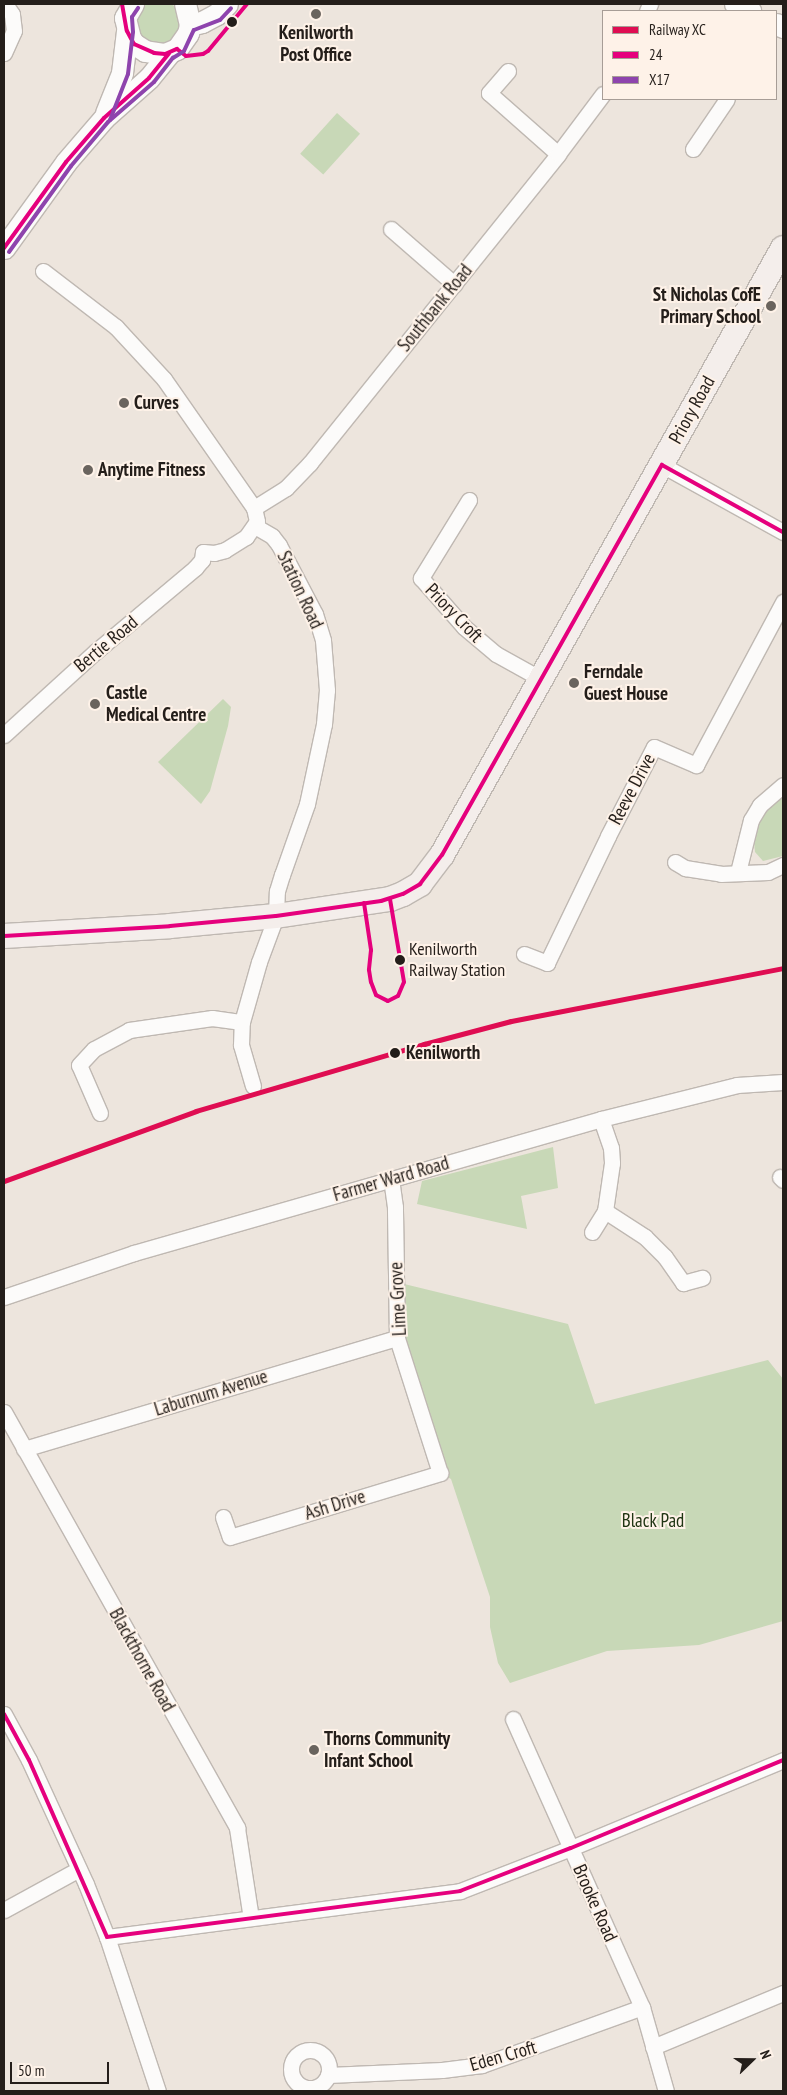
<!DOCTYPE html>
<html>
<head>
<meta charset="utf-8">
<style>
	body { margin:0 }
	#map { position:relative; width:787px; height:2095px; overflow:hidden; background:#ede5dd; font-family:"PT Sans Narrow",sans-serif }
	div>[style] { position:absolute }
	.green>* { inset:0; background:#c8d8b7; transform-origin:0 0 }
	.roads { filter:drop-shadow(1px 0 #bfb8b2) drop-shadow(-1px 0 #bfb8b2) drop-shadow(0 1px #bfb8b2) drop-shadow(0 -1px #bfb8b2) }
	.minor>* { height:15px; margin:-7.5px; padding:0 7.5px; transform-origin:7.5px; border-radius:7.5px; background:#fcfbfa }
	.minor>.ring { margin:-7.5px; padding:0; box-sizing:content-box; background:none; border:15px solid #fcfbfa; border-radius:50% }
	.secondary>* { height:21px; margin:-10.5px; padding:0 10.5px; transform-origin:10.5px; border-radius:10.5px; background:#fcfbfa }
	.primary>* { height:24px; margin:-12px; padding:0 12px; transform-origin:12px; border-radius:12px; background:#f4eeeb }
	.bus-1>* { height:4px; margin:-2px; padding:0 2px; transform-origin:2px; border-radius:2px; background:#e5007d }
	.bus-2>* { height:4px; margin:-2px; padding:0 2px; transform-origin:2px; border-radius:2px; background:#8e44ad }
	.rail-1>* { height:5px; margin:-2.5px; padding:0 2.5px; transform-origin:2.5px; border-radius:2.5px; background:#df0d52 }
	.dots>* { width:14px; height:14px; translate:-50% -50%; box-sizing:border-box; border:2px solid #fef2e8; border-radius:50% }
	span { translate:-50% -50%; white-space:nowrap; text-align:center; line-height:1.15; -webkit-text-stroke:4px #fef2e8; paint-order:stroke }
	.bus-label { font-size:18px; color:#241e1a }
	.left { translate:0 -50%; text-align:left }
	.poi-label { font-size:19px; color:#241e1a; font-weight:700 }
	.right { translate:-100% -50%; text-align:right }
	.street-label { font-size:19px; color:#241e1a }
	.stop-label { font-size:19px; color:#241e1a; font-weight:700 }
	.park-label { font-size:19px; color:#203513 }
	.frame { position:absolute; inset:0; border:5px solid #241e1a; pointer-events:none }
	.legend { position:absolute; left:602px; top:10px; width:175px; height:90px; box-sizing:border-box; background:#fef2e8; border:1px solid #a79d96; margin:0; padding:6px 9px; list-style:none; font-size:15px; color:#241e1a }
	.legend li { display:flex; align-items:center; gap:10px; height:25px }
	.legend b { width:25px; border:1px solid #a79d96 }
	.north { position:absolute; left:727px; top:2035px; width:50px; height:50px; -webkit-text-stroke:4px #fef2e8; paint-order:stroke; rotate:68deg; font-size:14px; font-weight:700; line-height:20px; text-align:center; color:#241e1a }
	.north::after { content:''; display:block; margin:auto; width:18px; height:22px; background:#241e1a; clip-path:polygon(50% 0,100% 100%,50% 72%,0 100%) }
	.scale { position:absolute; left:10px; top:2062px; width:99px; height:22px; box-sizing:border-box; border:2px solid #241e1a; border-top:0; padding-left:6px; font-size:15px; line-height:18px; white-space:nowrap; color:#241e1a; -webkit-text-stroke:4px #fef2e8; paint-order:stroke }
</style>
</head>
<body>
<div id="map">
	<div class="green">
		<div style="clip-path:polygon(144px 4px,172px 4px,180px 12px,184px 19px,172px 46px,136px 38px,135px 14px)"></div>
		<div style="left:337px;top:113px;width:31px;height:55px;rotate:42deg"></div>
		<div style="clip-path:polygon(223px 699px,231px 707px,228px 726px,210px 791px,201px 804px,158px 762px)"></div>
		<div style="clip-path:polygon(783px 793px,783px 856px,763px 861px,755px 852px,753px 833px,770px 802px)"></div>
		<div style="clip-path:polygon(553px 1147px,558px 1188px,521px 1196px,527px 1229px,417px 1204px,422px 1181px)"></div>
		<div style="clip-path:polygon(396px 1282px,568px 1324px,595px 1404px,768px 1360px,783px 1379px,783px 1621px,699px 1645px,607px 1651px,510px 1683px,498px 1663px,490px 1627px,490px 1597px,451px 1479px,440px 1473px,397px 1338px)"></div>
	</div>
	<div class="roads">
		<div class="minor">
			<div style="left:647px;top:11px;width:8px;rotate:-67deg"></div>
			<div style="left:4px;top:53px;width:24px;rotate:-66deg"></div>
			<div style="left:14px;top:31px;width:17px;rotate:-97deg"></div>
			<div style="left:12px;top:14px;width:12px;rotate:-125deg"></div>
			<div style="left:508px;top:71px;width:29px;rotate:131deg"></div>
			<div style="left:489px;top:93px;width:92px;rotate:41.5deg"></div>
			<div style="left:693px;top:149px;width:60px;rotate:-55.8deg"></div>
			<div style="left:391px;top:229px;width:84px;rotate:41.1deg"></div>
			<div style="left:662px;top:465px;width:138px;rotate:29deg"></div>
			<div style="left:469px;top:500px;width:92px;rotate:121.6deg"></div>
			<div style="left:421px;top:578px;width:65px;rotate:48.7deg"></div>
			<div style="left:464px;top:627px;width:42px;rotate:40.2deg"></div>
			<div style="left:496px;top:654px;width:51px;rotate:29.1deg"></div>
			<div style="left:254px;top:508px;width:38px;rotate:-32deg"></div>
			<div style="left:286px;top:488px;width:35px;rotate:-46deg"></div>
			<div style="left:310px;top:463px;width:396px;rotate:-51.2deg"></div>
			<div style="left:558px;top:154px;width:75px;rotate:-53.1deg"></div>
			<div style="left:4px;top:735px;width:123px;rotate:-42.4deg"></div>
			<div style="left:95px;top:652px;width:131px;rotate:-40deg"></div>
			<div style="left:195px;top:568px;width:11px;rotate:-49deg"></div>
			<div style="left:202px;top:560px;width:8px;rotate:-83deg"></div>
			<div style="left:203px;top:552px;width:11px;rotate:5deg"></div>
			<div style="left:214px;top:553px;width:11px;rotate:-15deg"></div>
			<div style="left:225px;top:550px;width:25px;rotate:-32deg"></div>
			<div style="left:246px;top:537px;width:19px;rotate:-55deg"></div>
			<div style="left:257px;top:521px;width:13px;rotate:-103deg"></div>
			<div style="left:254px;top:508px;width:157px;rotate:-124.9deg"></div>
			<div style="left:164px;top:379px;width:71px;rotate:-132.7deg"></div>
			<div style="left:116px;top:327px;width:92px;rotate:-142.5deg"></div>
			<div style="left:675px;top:862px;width:12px;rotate:31deg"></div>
			<div style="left:685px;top:868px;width:36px;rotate:9deg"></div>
			<div style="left:721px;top:874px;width:47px;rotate:-2.4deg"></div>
			<div style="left:768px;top:872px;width:17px;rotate:-25deg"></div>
			<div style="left:738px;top:872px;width:54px;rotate:-76deg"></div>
			<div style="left:751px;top:820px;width:17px;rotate:-59deg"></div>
			<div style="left:760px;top:805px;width:30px;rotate:-41deg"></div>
			<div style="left:524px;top:954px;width:25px;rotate:21deg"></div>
			<div style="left:547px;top:963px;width:141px;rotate:-64.3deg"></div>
			<div style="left:608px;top:836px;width:100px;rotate:-62.7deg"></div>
			<div style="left:654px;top:747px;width:46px;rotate:23.2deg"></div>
			<div style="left:696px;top:765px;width:185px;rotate:-61.9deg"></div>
			<div style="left:253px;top:1086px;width:43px;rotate:-106.3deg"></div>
			<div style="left:241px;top:1045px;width:23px;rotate:-88deg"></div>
			<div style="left:242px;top:1022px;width:62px;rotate:-74.2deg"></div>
			<div style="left:259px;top:962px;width:49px;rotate:-69.7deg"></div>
			<div style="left:276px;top:916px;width:25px;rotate:-88deg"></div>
			<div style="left:277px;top:891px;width:17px;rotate:-73deg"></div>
			<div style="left:282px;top:875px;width:75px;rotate:-70.6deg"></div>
			<div style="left:307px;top:804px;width:82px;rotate:-78deg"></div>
			<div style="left:324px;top:724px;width:34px;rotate:-85deg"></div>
			<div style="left:327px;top:690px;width:50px;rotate:-94.6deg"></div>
			<div style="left:323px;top:640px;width:27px;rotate:-107deg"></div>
			<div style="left:315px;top:614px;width:78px;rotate:-117.6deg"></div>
			<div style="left:279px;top:545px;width:11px;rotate:-128deg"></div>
			<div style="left:272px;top:536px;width:20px;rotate:-150deg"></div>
			<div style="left:100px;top:1113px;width:52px;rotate:-113.6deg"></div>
			<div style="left:79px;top:1065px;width:22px;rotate:-47deg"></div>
			<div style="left:94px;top:1049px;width:40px;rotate:-28deg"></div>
			<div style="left:129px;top:1030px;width:84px;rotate:-8.2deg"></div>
			<div style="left:212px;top:1018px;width:30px;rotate:8deg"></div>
			<div style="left:601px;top:1119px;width:31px;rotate:71deg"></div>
			<div style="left:611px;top:1148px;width:15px;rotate:86deg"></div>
			<div style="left:612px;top:1163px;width:49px;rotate:98.3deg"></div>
			<div style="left:605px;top:1211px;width:48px;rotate:33deg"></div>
			<div style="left:645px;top:1237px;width:28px;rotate:45deg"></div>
			<div style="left:665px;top:1257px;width:32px;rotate:55deg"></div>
			<div style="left:683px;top:1283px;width:20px;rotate:-15deg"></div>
			<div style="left:780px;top:1177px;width:4px;rotate:45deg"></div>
			<div style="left:592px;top:1232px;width:25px;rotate:-58deg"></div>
			<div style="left:4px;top:1297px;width:137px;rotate:-18.7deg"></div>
			<div style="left:134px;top:1253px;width:486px;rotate:-16deg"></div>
			<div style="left:601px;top:1119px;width:140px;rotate:-14deg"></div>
			<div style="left:737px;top:1085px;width:46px;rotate:-3.7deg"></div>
			<div style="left:4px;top:1412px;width:477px;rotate:60.7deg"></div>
			<div style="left:237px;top:1828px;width:91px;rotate:81.2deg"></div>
			<div style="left:24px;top:1449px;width:389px;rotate:-16.6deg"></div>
			<div style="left:223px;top:1517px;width:21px;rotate:71deg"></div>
			<div style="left:230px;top:1537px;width:220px;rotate:-16.9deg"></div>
			<div style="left:440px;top:1473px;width:142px;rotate:-107.7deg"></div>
			<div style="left:397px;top:1338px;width:131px;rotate:-90.9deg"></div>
			<div style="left:395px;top:1207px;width:29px;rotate:-98deg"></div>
			<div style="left:4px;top:1714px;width:52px;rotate:61.5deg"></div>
			<div style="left:29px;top:1760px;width:136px;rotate:65.3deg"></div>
			<div style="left:86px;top:1884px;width:57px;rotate:68.4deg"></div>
			<div style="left:107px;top:1937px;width:162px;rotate:71.7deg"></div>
			<div style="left:513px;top:1719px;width:316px;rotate:65.9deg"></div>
			<div style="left:642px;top:2007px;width:87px;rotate:74.1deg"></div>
			<div style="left:4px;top:1910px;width:85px;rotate:-28.7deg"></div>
			<div style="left:107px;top:1937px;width:356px;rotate:-7.4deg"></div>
			<div style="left:460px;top:1891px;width:119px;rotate:-21.2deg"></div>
			<div style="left:571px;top:1848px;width:230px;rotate:-22.5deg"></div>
			<div style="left:653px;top:2047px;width:141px;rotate:-22.6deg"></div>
			<div class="ring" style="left:291px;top:2050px;width:23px;height:23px"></div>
			<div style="left:328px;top:2075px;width:114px;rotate:-2.5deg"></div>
			<div style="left:442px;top:2070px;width:40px;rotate:-7.1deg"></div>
			<div style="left:482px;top:2065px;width:170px;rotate:-19.9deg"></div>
		</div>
		<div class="secondary">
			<div style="left:133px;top:4px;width:16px;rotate:120deg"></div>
			<div style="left:125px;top:18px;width:21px;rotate:76deg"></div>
			<div style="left:130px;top:38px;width:7px;rotate:56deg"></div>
			<div style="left:134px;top:44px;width:13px;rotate:32deg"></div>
			<div style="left:145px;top:51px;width:20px;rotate:9deg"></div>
			<div style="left:165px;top:54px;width:13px;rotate:-23deg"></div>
			<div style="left:177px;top:49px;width:19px;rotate:-55deg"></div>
			<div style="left:188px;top:33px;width:8px;rotate:-76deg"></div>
			<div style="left:190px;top:25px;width:22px;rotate:-103deg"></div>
			<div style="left:735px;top:4px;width:17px;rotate:25deg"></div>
			<div style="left:776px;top:24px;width:8px;rotate:23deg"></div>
			<div style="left:190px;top:25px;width:12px;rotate:-14deg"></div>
			<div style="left:202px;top:22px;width:17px;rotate:-28deg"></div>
			<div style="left:217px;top:14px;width:14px;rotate:-45deg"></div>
			<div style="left:106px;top:113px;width:43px;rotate:-68.2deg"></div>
			<div style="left:122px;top:73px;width:42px;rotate:-83.2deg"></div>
			<div style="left:4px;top:248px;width:106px;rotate:-54.2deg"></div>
			<div style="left:66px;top:162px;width:58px;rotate:-49.2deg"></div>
			<div style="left:104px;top:118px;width:60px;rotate:-41.6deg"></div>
			<div style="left:149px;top:78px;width:32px;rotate:-51deg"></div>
		</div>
		<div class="primary">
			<div style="left:4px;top:936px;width:166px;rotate:-3.4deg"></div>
			<div style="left:170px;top:926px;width:106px;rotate:-5.4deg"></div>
			<div style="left:276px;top:916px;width:115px;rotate:-8.5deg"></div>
			<div style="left:390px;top:899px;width:14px;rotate:-21deg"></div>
			<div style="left:403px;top:894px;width:20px;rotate:-30deg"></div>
			<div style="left:420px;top:884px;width:36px;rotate:-53deg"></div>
			<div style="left:442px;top:855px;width:696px;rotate:-60.67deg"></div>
		</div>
	</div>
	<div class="bus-1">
		<div style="left:122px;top:4px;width:27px;rotate:80deg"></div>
		<div style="left:127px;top:31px;width:15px;rotate:62deg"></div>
		<div style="left:134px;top:44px;width:22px;rotate:24deg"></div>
		<div style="left:154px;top:53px;width:11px;rotate:5deg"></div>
		<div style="left:165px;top:54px;width:13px;rotate:-23deg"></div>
		<div style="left:177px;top:49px;width:11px;rotate:38deg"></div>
		<div style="left:186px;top:56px;width:17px;rotate:-7deg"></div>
		<div style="left:203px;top:54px;width:6px;rotate:-31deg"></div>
		<div style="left:208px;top:51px;width:61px;rotate:-50.3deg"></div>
		<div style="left:4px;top:248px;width:106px;rotate:-54.2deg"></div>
		<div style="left:66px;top:162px;width:58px;rotate:-49.2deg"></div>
		<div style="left:104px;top:118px;width:60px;rotate:-41.6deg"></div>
		<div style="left:149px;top:78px;width:32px;rotate:-51deg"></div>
		<div style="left:364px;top:903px;width:48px;rotate:81.5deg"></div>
		<div style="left:371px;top:950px;width:20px;rotate:96deg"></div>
		<div style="left:369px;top:970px;width:12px;rotate:81deg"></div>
		<div style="left:371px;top:982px;width:14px;rotate:69deg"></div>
		<div style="left:376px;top:995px;width:13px;rotate:27deg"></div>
		<div style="left:388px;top:1001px;width:11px;rotate:-27deg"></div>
		<div style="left:398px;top:996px;width:15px;rotate:-67deg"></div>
		<div style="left:404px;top:982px;width:84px;rotate:-99.6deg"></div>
		<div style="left:4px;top:936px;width:166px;rotate:-3.4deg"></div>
		<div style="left:170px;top:926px;width:106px;rotate:-5.4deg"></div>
		<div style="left:276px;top:916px;width:106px;rotate:-8.1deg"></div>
		<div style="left:381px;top:901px;width:23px;rotate:-18deg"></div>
		<div style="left:403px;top:894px;width:20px;rotate:-30deg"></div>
		<div style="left:420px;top:884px;width:36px;rotate:-53deg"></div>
		<div style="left:442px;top:855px;width:448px;rotate:-60.6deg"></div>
		<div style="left:662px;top:465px;width:138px;rotate:29deg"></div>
		<div style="left:4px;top:1714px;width:52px;rotate:61.5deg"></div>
		<div style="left:29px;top:1760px;width:193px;rotate:66.2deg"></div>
		<div style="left:107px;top:1937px;width:356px;rotate:-7.4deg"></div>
		<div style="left:460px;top:1891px;width:119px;rotate:-21.2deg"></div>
		<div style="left:571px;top:1848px;width:230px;rotate:-22.5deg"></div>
	</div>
	<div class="bus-2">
		<div style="left:110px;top:120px;width:49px;rotate:-68.6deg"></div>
		<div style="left:128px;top:74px;width:42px;rotate:-83.2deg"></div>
		<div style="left:133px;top:32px;width:15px;rotate:-94deg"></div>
		<div style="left:132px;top:17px;width:11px;rotate:-56deg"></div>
		<div style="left:9px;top:252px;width:106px;rotate:-54.2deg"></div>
		<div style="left:71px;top:166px;width:57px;rotate:-49.9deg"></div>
		<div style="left:108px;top:122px;width:61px;rotate:-41deg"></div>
		<div style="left:154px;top:82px;width:31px;rotate:-52deg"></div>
		<div style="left:173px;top:58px;width:13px;rotate:-32deg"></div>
		<div style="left:184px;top:51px;width:23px;rotate:-65deg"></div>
		<div style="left:194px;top:30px;width:28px;rotate:-21deg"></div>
		<div style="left:220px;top:20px;width:16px;rotate:-47deg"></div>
	</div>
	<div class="rail-1">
		<div style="left:4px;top:1181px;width:204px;rotate:-20deg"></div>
		<div style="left:196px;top:1111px;width:238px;rotate:-16.4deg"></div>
		<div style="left:424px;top:1044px;width:90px;rotate:-14.8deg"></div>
		<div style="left:511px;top:1021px;width:277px;rotate:-11deg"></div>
	</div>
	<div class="dots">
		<div style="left:316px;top:14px;background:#6a645e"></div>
		<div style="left:232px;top:22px;background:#241e1a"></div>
		<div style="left:771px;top:306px;background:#6a645e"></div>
		<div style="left:124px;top:403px;background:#6a645e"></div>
		<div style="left:88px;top:470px;background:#6a645e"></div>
		<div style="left:574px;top:683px;background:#6a645e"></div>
		<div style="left:95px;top:704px;background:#6a645e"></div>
		<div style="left:400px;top:960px;background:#241e1a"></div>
		<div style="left:395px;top:1053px;background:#241e1a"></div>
		<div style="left:314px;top:1750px;background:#6a645e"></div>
	</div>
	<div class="bus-label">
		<span class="left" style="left:409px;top:960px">Kenilworth<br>Railway Station</span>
	</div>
	<div class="poi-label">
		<span style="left:316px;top:44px">Kenilworth<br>Post Office</span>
		<span class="right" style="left:761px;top:306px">St Nicholas CofE<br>Primary School</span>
		<span class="left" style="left:134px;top:403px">Curves</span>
		<span class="left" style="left:98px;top:470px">Anytime Fitness</span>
		<span class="left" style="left:584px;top:683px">Ferndale<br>Guest House</span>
		<span class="left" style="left:106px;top:704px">Castle<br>Medical Centre</span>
		<span class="left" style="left:324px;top:1750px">Thorns Community<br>Infant School</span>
	</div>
	<div class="street-label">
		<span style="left:435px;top:308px;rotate:-51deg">Southbank Road</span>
		<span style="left:692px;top:410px;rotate:-61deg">Priory Road</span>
		<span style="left:300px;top:590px;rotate:65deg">Station Road</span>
		<span style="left:454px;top:613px;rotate:46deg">Priory Croft</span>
		<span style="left:106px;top:644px;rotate:-40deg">Bertie Road</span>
		<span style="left:632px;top:789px;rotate:-62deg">Reeve Drive</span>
		<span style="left:391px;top:1179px;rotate:-16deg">Farmer Ward Road</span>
		<span style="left:398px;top:1299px;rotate:-93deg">Lime Grove</span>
		<span style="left:211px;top:1393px;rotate:-17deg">Laburnum Avenue</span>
		<span style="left:335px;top:1505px;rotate:-17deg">Ash Drive</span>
		<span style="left:142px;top:1660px;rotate:61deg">Blackthorne Road</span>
		<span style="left:595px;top:1903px;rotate:66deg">Brooke Road</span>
		<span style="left:503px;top:2056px;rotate:-16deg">Eden Croft</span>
	</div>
	<div class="stop-label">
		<span class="left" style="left:406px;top:1053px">Kenilworth</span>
	</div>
	<div class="park-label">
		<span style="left:653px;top:1521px">Black Pad</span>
	</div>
	<div class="frame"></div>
	<ul class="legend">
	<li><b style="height:6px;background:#df0d52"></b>Railway XC</li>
	<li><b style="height:6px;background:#e5007d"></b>24</li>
	<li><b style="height:6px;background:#8e44ad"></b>X17</li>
	</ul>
	<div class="north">N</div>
	<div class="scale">50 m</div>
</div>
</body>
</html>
